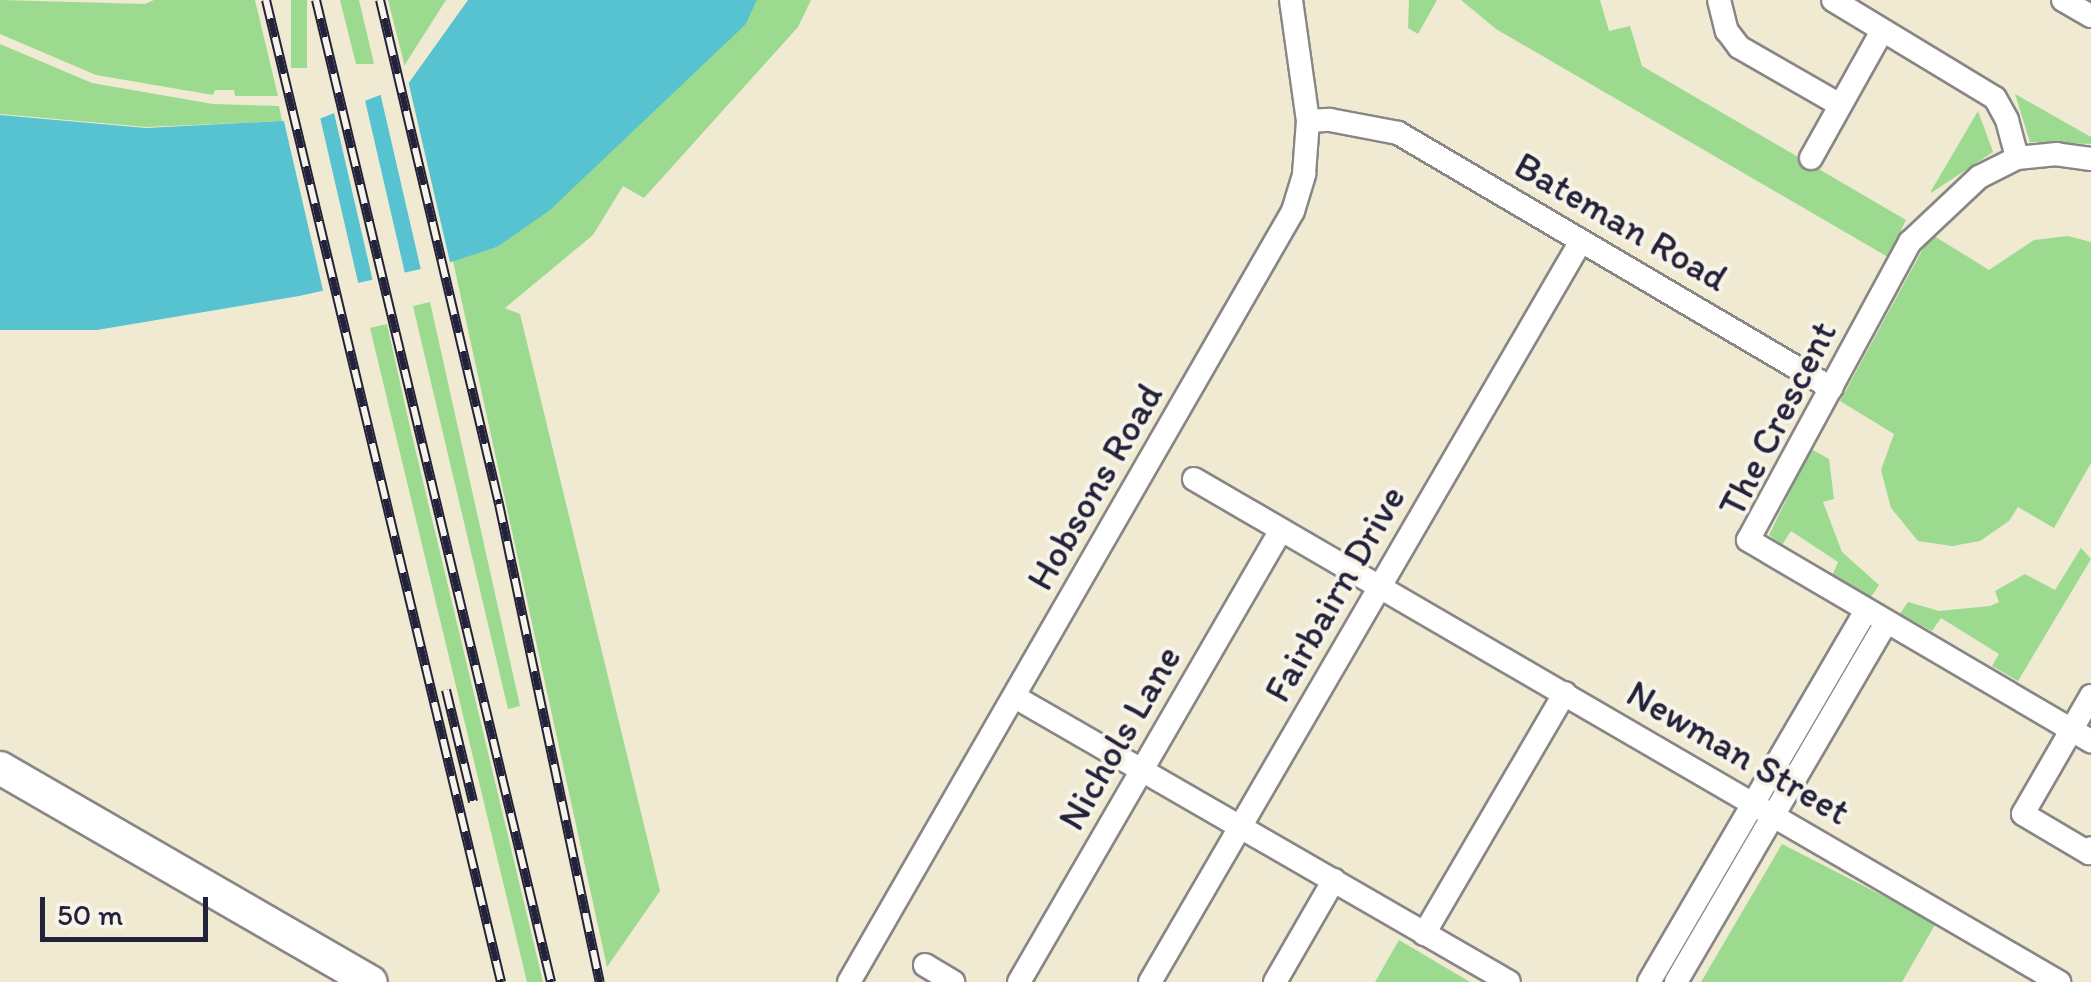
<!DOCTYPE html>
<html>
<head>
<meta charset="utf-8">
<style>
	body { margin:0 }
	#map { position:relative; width:2091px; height:982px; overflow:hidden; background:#f0ead2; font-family:Itim,sans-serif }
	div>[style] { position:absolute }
	.green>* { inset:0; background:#9bda8f; transform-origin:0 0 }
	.water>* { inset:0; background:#57c3d0 }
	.pier>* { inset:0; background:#f0ead2; transform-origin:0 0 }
	.roads { filter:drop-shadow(2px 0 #898686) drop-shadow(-2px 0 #898686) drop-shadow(0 2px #898686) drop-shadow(0 -2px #898686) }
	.street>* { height:22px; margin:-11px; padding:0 11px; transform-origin:11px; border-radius:11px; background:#fff }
	.secondary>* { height:32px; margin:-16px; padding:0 16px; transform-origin:16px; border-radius:16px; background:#fff }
	.rail>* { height:10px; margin-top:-5px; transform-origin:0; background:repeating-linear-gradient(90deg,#f7f3e8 0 19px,#22223b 0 38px); box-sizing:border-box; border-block:2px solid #22223b }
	span { translate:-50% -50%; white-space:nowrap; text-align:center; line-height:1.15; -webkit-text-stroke:8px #f7f3e8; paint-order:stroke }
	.street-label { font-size:38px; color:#22223b }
	.scale { position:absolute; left:40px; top:897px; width:168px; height:45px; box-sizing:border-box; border:5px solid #22223b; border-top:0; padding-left:12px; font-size:30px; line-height:35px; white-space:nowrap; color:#22223b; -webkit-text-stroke:8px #f7f3e8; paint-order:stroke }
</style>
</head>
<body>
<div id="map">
	<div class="green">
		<div style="clip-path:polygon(0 0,145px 4px,154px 0,255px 0,278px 96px,235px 96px,234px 90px,215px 90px,213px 95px,96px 75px,0 34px)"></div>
		<div style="left:291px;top:0;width:16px;height:68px"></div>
		<div style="clip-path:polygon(340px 0,359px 0,374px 64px,356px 64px)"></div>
		<div style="clip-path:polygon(388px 0,446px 0,404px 66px,404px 63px)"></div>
		<div style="clip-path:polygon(757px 0,811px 0,798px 27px,644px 198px,623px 186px,593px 235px,505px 308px,520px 314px,660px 891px,607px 967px,453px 261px,497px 247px,746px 24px)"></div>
		<div style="clip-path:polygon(1409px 0,1437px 0,1418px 34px,1408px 28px)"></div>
		<div style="clip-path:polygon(1461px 0,1600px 0,1609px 31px,1630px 26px,1642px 66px,1906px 220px,1888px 257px,1496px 29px)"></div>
		<div style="clip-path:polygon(0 44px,92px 83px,213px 104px,279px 106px,282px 121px,146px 127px,0 114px)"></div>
		<div style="clip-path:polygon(2015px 94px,2091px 137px,2091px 144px,2030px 142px)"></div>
		<div style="clip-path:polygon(1978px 111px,1993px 152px,1931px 193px,1931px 191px)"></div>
		<div style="clip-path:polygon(1931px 234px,1989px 270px,2034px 240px,2068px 236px,2091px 242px,2091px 463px,2054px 528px,2018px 507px,2009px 521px,1980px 541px,1952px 546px,1918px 541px,1891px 508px,1881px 470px,1894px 434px,1840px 401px)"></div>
		<div style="clip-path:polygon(430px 302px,520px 706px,508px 709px,413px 306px)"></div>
		<div style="clip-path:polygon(387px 324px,409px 423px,543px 982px,527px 982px,370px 328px)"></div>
		<div style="clip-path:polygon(1811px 449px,1829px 459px,1834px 499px,1823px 502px,1842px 552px,1879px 585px,1871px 597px,1832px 576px,1838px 562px,1791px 531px,1782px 545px,1769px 535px)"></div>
		<div style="clip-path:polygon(2081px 548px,2091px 559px,2018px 681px,1992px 666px,1999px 654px,1941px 618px,1932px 631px,1900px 614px,1908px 602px,1939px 611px,1990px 606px,1999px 602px,1995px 591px,2025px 574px,2055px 590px)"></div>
		<div style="clip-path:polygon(1782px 844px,1936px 923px,1902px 982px,1701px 982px)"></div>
		<div style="clip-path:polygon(1399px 940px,1470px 982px,1375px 982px)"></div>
	</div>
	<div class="water">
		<div style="clip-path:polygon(468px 0,757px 0,746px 24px,550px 210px,497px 247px,448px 263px,299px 296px,97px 330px,0 330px,0 115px,146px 128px,319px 119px,408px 84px)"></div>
	</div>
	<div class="pier">
		<div style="left:407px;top:76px;width:196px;height:30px;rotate:77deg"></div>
		<div style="left:364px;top:96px;width:186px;height:33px;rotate:77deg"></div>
		<div style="left:319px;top:113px;width:180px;height:36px;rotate:77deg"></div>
	</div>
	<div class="roads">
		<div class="street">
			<div style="left:1719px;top:0;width:32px;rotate:76deg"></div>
			<div style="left:1727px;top:31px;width:20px;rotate:53deg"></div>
			<div style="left:1739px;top:47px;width:116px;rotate:29.9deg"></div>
			<div style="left:1833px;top:0;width:189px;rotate:31.2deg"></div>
			<div style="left:1995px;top:98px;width:25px;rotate:61deg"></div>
			<div style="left:2007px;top:120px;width:39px;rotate:75deg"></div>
			<div style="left:2063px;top:0;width:32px;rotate:30deg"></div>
			<div style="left:1308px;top:121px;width:22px;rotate:-3deg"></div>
			<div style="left:1330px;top:120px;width:69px;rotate:10.8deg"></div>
			<div style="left:1398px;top:133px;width:503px;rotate:30.49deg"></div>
			<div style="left:1811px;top:158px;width:145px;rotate:-60.8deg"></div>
			<div style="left:2091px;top:159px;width:34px;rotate:-172deg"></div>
			<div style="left:2057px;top:154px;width:40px;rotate:174.3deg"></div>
			<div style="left:2017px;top:158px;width:42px;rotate:153.4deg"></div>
			<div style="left:1979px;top:177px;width:95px;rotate:136.7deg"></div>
			<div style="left:1910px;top:242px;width:339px;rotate:118.5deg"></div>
			<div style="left:1748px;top:540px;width:398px;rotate:30.4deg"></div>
			<div style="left:1194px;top:479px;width:1001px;rotate:30.18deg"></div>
			<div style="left:2091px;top:696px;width:136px;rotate:120deg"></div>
			<div style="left:2023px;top:814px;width:77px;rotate:30.6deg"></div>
			<div style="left:2089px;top:853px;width:5px;rotate:-68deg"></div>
			<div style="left:1015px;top:697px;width:570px;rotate:29.98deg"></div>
			<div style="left:1424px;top:934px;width:279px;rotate:-59.7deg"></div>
			<div style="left:925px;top:965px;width:33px;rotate:31deg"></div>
			<div style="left:849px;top:982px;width:890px;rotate:-60.06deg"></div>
			<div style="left:1293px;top:211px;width:39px;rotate:-73deg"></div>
			<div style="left:1304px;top:174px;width:53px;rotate:-85.7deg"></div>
			<div style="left:1308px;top:121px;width:122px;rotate:-98deg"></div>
			<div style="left:1019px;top:982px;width:522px;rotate:-59.9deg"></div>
			<div style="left:1150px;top:982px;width:857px;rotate:-59.82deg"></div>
			<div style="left:1275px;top:982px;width:118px;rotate:-60deg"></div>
			<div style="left:1649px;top:982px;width:431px;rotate:-59.7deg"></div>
			<div style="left:1676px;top:982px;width:417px;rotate:-59.7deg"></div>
		</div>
		<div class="secondary">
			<div style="left:0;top:768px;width:428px;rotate:30deg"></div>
		</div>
	</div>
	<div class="rail">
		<div style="left:266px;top:0;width:1010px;rotate:76.54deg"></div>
		<div style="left:316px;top:0;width:1010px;rotate:76.54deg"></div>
		<div style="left:380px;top:0;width:518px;rotate:76.72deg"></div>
		<div style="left:499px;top:504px;width:489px;rotate:78.1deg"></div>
		<div style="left:446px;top:690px;width:115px;rotate:76.4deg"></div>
	</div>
	<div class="street-label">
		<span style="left:1621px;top:222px;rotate:30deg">Bateman Road</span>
		<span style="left:1778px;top:419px;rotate:-63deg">The Crescent</span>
		<span style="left:1095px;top:487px;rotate:-60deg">Hobsons Road</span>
		<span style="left:1335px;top:594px;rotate:-60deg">Fairbairn Drive</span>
		<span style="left:1120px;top:738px;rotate:-60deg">Nichols Lane</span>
		<span style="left:1738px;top:753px;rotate:30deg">Newman Street</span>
	</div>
	<div class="scale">50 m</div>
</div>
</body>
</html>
